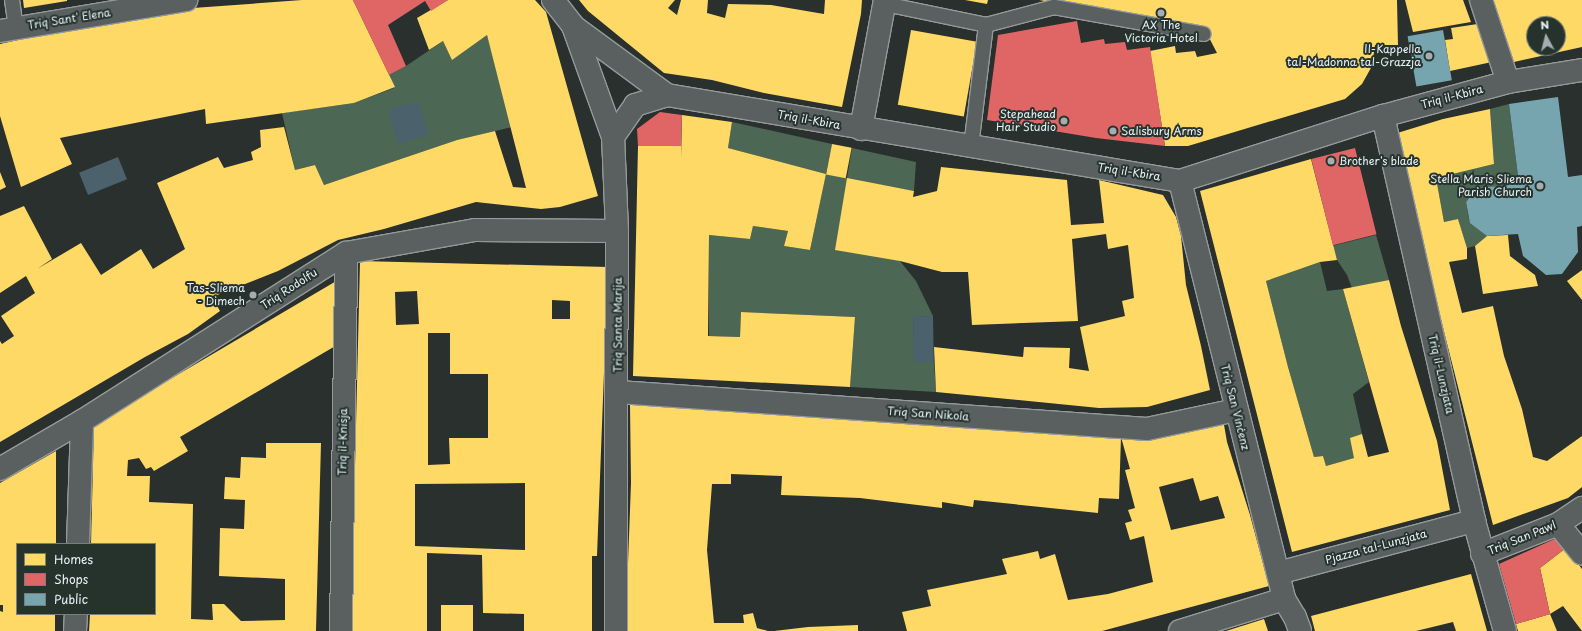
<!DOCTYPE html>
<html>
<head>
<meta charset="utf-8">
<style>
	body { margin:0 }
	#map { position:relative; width:1582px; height:631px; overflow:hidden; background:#29302d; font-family:"Playpen Sans",sans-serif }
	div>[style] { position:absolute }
	.green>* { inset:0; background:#4c6854 }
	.water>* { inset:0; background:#4b616c; transform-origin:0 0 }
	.homes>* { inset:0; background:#ffd966; transform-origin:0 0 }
	.shops>* { inset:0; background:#e06666; transform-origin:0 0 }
	.public>* { inset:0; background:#76a5af; transform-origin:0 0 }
	.roads { filter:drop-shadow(1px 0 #959a9a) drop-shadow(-1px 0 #959a9a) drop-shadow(0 1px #959a9a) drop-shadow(0 -1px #959a9a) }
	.lane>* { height:14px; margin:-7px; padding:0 7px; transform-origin:7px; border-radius:7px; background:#5a6060 }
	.street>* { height:22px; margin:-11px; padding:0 11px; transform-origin:11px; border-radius:11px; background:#5a6060 }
	.secondary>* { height:22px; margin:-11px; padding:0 11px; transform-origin:11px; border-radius:11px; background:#5a6060 }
	.dots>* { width:11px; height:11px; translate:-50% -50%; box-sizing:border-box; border:2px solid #26332d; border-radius:50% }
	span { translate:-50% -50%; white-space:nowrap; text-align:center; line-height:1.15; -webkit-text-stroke:4px #26332d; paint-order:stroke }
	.street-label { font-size:11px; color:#e8f1f8 }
	.poi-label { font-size:11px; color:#e8f1f8 }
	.right { translate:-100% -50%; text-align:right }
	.left { translate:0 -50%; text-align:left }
	.legend { position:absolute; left:16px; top:543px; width:140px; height:72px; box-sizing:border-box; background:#26332d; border:1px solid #747f7e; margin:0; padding:5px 7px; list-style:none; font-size:12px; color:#e8f1f8 }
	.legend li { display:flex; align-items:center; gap:8px; height:20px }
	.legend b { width:20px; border:1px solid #747f7e }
	.north { position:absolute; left:1526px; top:16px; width:40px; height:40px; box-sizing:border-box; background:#26332d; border:1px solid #747f7e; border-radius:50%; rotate:353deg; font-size:11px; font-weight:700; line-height:16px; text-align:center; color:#e8f1f8 }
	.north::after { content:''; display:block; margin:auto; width:14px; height:18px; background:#a5adb1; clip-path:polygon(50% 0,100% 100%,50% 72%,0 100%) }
</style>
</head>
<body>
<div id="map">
	<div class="green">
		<div style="clip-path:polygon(487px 35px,512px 127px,457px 140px,324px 185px,315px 165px,295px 170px,282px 113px,354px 103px,394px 88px,389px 75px,406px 66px,443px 41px,452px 59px)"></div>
		<div style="clip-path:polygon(1509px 104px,1519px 184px,1477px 188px,1466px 202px,1469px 219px,1487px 236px,1475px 246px,1467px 248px,1458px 219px,1444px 222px,1436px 178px,1494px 164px,1490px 109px)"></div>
		<div style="clip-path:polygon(732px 122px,832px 144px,826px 174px,847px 178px,852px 148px,916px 162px,914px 191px,847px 179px,900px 261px,916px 281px,933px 316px,913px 317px,915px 362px,934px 362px,936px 392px,850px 387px,855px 317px,741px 312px,740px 337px,709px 336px,709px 235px,750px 239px,753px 226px,788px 231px,784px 246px,810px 250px,826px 174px,728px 148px)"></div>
		<div style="clip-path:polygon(1376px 235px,1389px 280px,1352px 288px,1347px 275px,1337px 260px,1332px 246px)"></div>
		<div style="clip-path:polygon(1320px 262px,1327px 291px,1343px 289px,1369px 382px,1353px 394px,1362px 434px,1354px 458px,1326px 466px,1323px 456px,1314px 457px,1288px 367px,1266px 281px)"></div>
	</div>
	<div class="water">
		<div style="left:419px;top:101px;width:35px;height:32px;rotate:74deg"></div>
		<div style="left:118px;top:157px;width:24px;height:42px;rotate:68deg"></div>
		<div style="left:933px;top:316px;width:46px;height:20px;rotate:89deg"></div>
	</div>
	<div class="homes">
		<div style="clip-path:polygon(23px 0,67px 0,67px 1px,24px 8px)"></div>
		<div style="clip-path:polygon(302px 0,353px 0,395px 87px,354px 103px,206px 124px,205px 109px,60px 138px,72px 164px,21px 187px,0 116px,0 44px,63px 30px,193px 8px)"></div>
		<div style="clip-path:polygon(448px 0,535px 0,546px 12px,598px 196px,560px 207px,541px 209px,476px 202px,384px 229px,338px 240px,278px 271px,212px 297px,220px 311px,188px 334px,145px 357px,0 442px,0 341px,2px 344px,14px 336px,1px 316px,35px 293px,26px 276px,0 293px,0 216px,24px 206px,52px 259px,37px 269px,81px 243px,101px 275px,141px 249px,153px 269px,185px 249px,157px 183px,218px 157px,224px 168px,253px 160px,251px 152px,261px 147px,260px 130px,284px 127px,295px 170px,315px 165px,324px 185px,457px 140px,495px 131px,513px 187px,526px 188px,487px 35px,452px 60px,443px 41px,429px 50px,417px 18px)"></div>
		<div style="clip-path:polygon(579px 0,675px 0,668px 8px,677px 15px,681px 0,708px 0,707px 13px,725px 18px,728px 4px,771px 5px,824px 14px,825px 0,862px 0,861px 14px,842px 107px,764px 93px,712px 80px,664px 73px,588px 11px)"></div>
		<div style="clip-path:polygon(965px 0,988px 0,987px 4px)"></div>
		<div style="clip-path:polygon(1039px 0,1397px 0,1398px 45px,1375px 45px,1372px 66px,1362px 84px,1345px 99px,1188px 146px,1165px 146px,1150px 51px,1175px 46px,1176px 53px,1195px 51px,1197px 57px,1217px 53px,1203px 26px)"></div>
		<div style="clip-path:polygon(1405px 0,1463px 0,1471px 22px,1413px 32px)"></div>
		<div style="clip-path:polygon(evenodd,1493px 0,1582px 0,1582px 47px,1514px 62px,1493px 0,1534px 24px,1558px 24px,1558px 48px,1534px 48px,1534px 24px)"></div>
		<div style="clip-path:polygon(1484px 23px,1492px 62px,1450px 71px,1445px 40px,1453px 39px,1451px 28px)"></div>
		<div style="left:911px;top:30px;width:67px;height:76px;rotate:10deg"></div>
		<div style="clip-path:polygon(1490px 109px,1494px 164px,1436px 178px,1444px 222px,1458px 219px,1467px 248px,1467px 259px,1449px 262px,1462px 313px,1493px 306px,1504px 356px,1522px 409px,1533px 457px,1547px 461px,1582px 436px,1582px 487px,1568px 498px,1493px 525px,1394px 134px,1443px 119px)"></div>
		<div style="clip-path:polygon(682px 115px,732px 122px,728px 148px,826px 174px,810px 250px,784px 246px,788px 231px,753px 226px,750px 239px,709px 235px,708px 336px,740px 337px,741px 312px,855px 317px,850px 387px,633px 376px,638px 146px,681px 146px,681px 158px)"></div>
		<div style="left:832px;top:144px;width:20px;height:31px;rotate:11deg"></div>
		<div style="clip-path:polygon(1311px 159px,1337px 260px,1320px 262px,1266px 281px,1288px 367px,1314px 457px,1323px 456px,1326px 466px,1354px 458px,1350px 438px,1362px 434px,1368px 457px,1389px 452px,1343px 289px,1389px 280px,1401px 326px,1437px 441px,1450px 510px,1292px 552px,1200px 191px)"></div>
		<div style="clip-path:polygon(941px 167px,1067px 180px,1071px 225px,1104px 223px,1099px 180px,1163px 195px,1176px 217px,1181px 236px,1186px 285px,1201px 346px,1210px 390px,1147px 407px,1099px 408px,936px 392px,934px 347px,1023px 357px,1024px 347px,1070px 348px,1069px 368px,1089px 371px,1080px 327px,1125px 316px,1122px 301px,1134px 298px,1128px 245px,1108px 249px,1106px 234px,1072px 239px,1078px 321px,972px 325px,968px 272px,942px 272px,900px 261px,835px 250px,847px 178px,914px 191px,913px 197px,937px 191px)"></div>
		<div style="clip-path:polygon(0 172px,6px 187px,0 190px)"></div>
		<div style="clip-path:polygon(1508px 235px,1510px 256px,1535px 275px,1538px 286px,1483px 294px,1475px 246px,1487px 236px)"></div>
		<div style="clip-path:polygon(evenodd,360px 261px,608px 267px,597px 556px,592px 556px,592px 631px,524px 631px,524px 614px,483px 613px,482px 555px,427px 553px,427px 631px,351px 631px,360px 261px,417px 291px,419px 324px,396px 325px,395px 292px,417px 291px,360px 261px,552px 300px,570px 301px,570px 319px,552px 319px,552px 300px,360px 261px,428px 333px,450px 333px,450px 374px,488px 374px,488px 438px,449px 438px,450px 464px,428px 465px,428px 333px,360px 261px,525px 483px,525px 550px,415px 546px,415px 484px,525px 483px)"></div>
		<div style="clip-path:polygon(1582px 270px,1582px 300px,1567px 281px)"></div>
		<div style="clip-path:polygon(338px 280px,337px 345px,180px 437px,188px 451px,154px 471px,151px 467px,146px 469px,139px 458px,128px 460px,127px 476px,150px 476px,149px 502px,193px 504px,191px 619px,213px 620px,212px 604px,224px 604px,241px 621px,285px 620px,285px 579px,219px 576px,220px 528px,244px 529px,245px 500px,224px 499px,225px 477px,240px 478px,241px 457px,266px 458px,266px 443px,321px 443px,316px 631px,89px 631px,90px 614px,155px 614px,155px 544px,91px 544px,94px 424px)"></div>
		<div style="clip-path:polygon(evenodd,730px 403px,905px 415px,1223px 419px,1227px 442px,1250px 515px,1269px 586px,1102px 631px,907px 631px,902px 612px,931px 606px,927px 590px,1007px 574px,1002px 559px,1038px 551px,1040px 559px,1055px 554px,1068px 600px,1108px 594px,1153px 582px,1144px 536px,1130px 540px,1125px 523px,1132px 521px,1128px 510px,1135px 508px,1125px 470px,1130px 469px,1121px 437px,1119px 499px,1099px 498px,1098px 513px,974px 500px,973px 507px,942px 502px,942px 508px,860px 498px,781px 495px,782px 476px,731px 474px,731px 484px,712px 484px,707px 550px,714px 623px,744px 623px,743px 615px,753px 613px,757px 628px,768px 631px,627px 631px,627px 590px,631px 483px,630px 405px,730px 403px,1193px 478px,1200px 501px,1218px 496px,1225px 518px,1171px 530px,1159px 487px,1193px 478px)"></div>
		<div style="clip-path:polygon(56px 451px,56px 544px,17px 544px,17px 614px,55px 614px,55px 631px,0 631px,0 611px,3px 612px,3px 605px,0 605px,0 483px)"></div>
		<div style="clip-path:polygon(1566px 548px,1582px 569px,1582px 631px,1563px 606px,1550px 614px,1557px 631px,1518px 631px,1516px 624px,1550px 614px,1540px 568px)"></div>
		<div style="clip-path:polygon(1471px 574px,1487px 631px,1456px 631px,1453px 622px,1416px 631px,1315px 631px,1311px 616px)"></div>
		<div style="left:441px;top:605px;width:32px;height:26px"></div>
		<div style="clip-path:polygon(1264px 619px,1268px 631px,1226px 631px)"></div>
		<div style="clip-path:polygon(858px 625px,858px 631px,774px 631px,808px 627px)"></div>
	</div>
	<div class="shops">
		<div style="clip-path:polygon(353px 0,448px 0,431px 11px,425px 1px,388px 25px,406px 66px,389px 75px)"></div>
		<div style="clip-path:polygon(1077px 21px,1081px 43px,1104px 39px,1105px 44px,1125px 42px,1127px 50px,1150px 47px,1165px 146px,1096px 138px,987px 120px,998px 35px)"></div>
		<div style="clip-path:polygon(660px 112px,682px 115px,681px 146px,638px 146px,637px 129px)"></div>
		<div style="left:1355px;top:148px;width:89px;height:45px;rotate:76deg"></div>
		<div style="clip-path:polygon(1559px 537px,1566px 548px,1540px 568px,1550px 614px,1516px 624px,1499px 564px)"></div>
	</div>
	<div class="public">
		<div style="left:1443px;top:30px;width:51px;height:36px;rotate:80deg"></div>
		<div style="clip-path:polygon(1558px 97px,1568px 177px,1582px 175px,1582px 226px,1577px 227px,1578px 252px,1562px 274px,1546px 275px,1523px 256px,1518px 234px,1487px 236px,1470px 223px,1466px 202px,1477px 188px,1519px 184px,1509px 104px)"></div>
	</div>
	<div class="roads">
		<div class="lane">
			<div style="left:12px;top:0;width:27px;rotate:82deg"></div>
			<div style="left:885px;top:4px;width:103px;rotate:11.7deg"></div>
			<div style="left:986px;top:25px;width:70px;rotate:-14.8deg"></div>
			<div style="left:1054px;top:7px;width:152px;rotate:10.2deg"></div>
			<div style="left:971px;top:147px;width:123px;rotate:-83deg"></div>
		</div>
		<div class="street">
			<div style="left:1481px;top:0;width:86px;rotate:71.8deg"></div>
			<div style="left:0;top:31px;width:189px;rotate:-9.5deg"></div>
			<div style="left:1383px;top:116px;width:415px;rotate:77.3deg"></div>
			<div style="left:1474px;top:521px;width:114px;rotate:74.3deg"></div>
			<div style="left:861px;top:129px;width:131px;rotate:-79.5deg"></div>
			<div style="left:1180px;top:181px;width:431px;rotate:76deg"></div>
			<div style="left:1284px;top:599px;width:21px;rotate:59deg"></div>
			<div style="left:1295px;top:617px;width:15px;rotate:70deg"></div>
			<div style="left:618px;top:392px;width:530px;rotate:4deg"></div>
			<div style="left:1147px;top:429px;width:91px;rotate:-12.1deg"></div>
			<div style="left:1558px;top:524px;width:38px;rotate:51deg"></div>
			<div style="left:78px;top:544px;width:123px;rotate:-88.1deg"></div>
			<div style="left:1482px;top:554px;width:82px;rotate:-21.5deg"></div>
			<div style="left:1558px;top:524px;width:29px;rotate:-34deg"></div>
			<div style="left:1278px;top:573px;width:203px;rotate:-14.9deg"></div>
			<div style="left:75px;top:631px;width:17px;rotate:-87deg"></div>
			<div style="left:341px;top:631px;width:378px;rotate:-89.2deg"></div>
			<div style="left:616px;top:631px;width:400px;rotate:-89.9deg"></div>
			<div style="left:1180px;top:631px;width:109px;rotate:-17.1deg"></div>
		</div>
		<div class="secondary">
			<div style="left:553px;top:0;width:33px;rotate:52deg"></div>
			<div style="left:573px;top:26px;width:117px;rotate:36.3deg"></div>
			<div style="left:667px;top:95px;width:520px;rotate:9.52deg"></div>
			<div style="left:1180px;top:181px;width:213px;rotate:-17.8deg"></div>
			<div style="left:1383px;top:116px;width:130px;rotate:-15.2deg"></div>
			<div style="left:1508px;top:82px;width:75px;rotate:-9.2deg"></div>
			<div style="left:613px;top:137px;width:39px;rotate:-55deg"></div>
			<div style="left:635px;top:105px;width:34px;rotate:-17deg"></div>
			<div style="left:0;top:469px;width:95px;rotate:-30.3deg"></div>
			<div style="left:82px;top:421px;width:313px;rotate:-32.5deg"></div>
			<div style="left:346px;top:253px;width:131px;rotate:-10.1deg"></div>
			<div style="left:475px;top:230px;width:142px;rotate:0.4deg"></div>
			<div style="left:617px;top:231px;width:94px;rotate:-92.4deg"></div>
			<div style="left:613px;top:137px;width:118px;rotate:-109.8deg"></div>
		</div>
	</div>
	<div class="dots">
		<div style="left:1161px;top:13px;background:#a5adb1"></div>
		<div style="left:1429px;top:56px;background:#a5adb1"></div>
		<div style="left:1064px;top:121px;background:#a5adb1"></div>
		<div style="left:1113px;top:131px;background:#a5adb1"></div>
		<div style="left:1331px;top:161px;background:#a5adb1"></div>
		<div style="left:1540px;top:186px;background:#a5adb1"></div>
		<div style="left:253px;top:295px;background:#a5adb1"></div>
	</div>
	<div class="street-label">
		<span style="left:69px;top:19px;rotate:-9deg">Triq Sant' Elena</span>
		<span style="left:1452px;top:97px;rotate:-15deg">Triq il-Kbira</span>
		<span style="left:809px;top:120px;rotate:10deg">Triq il-Kbira</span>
		<span style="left:1129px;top:172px;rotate:9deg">Triq il-Kbira</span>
		<span style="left:289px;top:289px;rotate:-33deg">Triq Rodolfu</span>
		<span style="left:618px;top:325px;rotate:-90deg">Triq Santa Marija</span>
		<span style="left:1441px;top:374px;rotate:77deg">Triq il-Lunzjata</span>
		<span style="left:1235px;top:407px;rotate:76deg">Triq San Vinċenz</span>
		<span style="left:928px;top:414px;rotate:4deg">Triq San Nikola</span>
		<span style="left:343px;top:442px;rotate:-89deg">Triq il-Knisja</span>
		<span style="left:1522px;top:538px;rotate:-22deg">Triq San Pawl</span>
		<span style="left:1376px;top:547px;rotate:-15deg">Pjazza tal-Lunzjata</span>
	</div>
	<div class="poi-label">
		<span style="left:1161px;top:32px">AX The<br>Victoria Hotel</span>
		<span class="right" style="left:1421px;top:56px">Il-Kappella<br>tal-Madonna tal-Grazzja</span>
		<span class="right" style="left:1056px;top:121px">Stepahead<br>Hair Studio</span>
		<span class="left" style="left:1121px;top:131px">Salisbury Arms</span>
		<span class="left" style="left:1339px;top:161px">Brother's blade</span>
		<span class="right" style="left:1532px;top:186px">Stella Maris Sliema<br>Parish Church</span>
		<span class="right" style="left:245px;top:295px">Tas-Sliema<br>- Dimech</span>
	</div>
	<ul class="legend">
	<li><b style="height:11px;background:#ffd966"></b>Homes</li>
	<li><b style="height:11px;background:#e06666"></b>Shops</li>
	<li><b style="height:11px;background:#76a5af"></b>Public</li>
	</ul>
	<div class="north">N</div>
</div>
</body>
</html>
